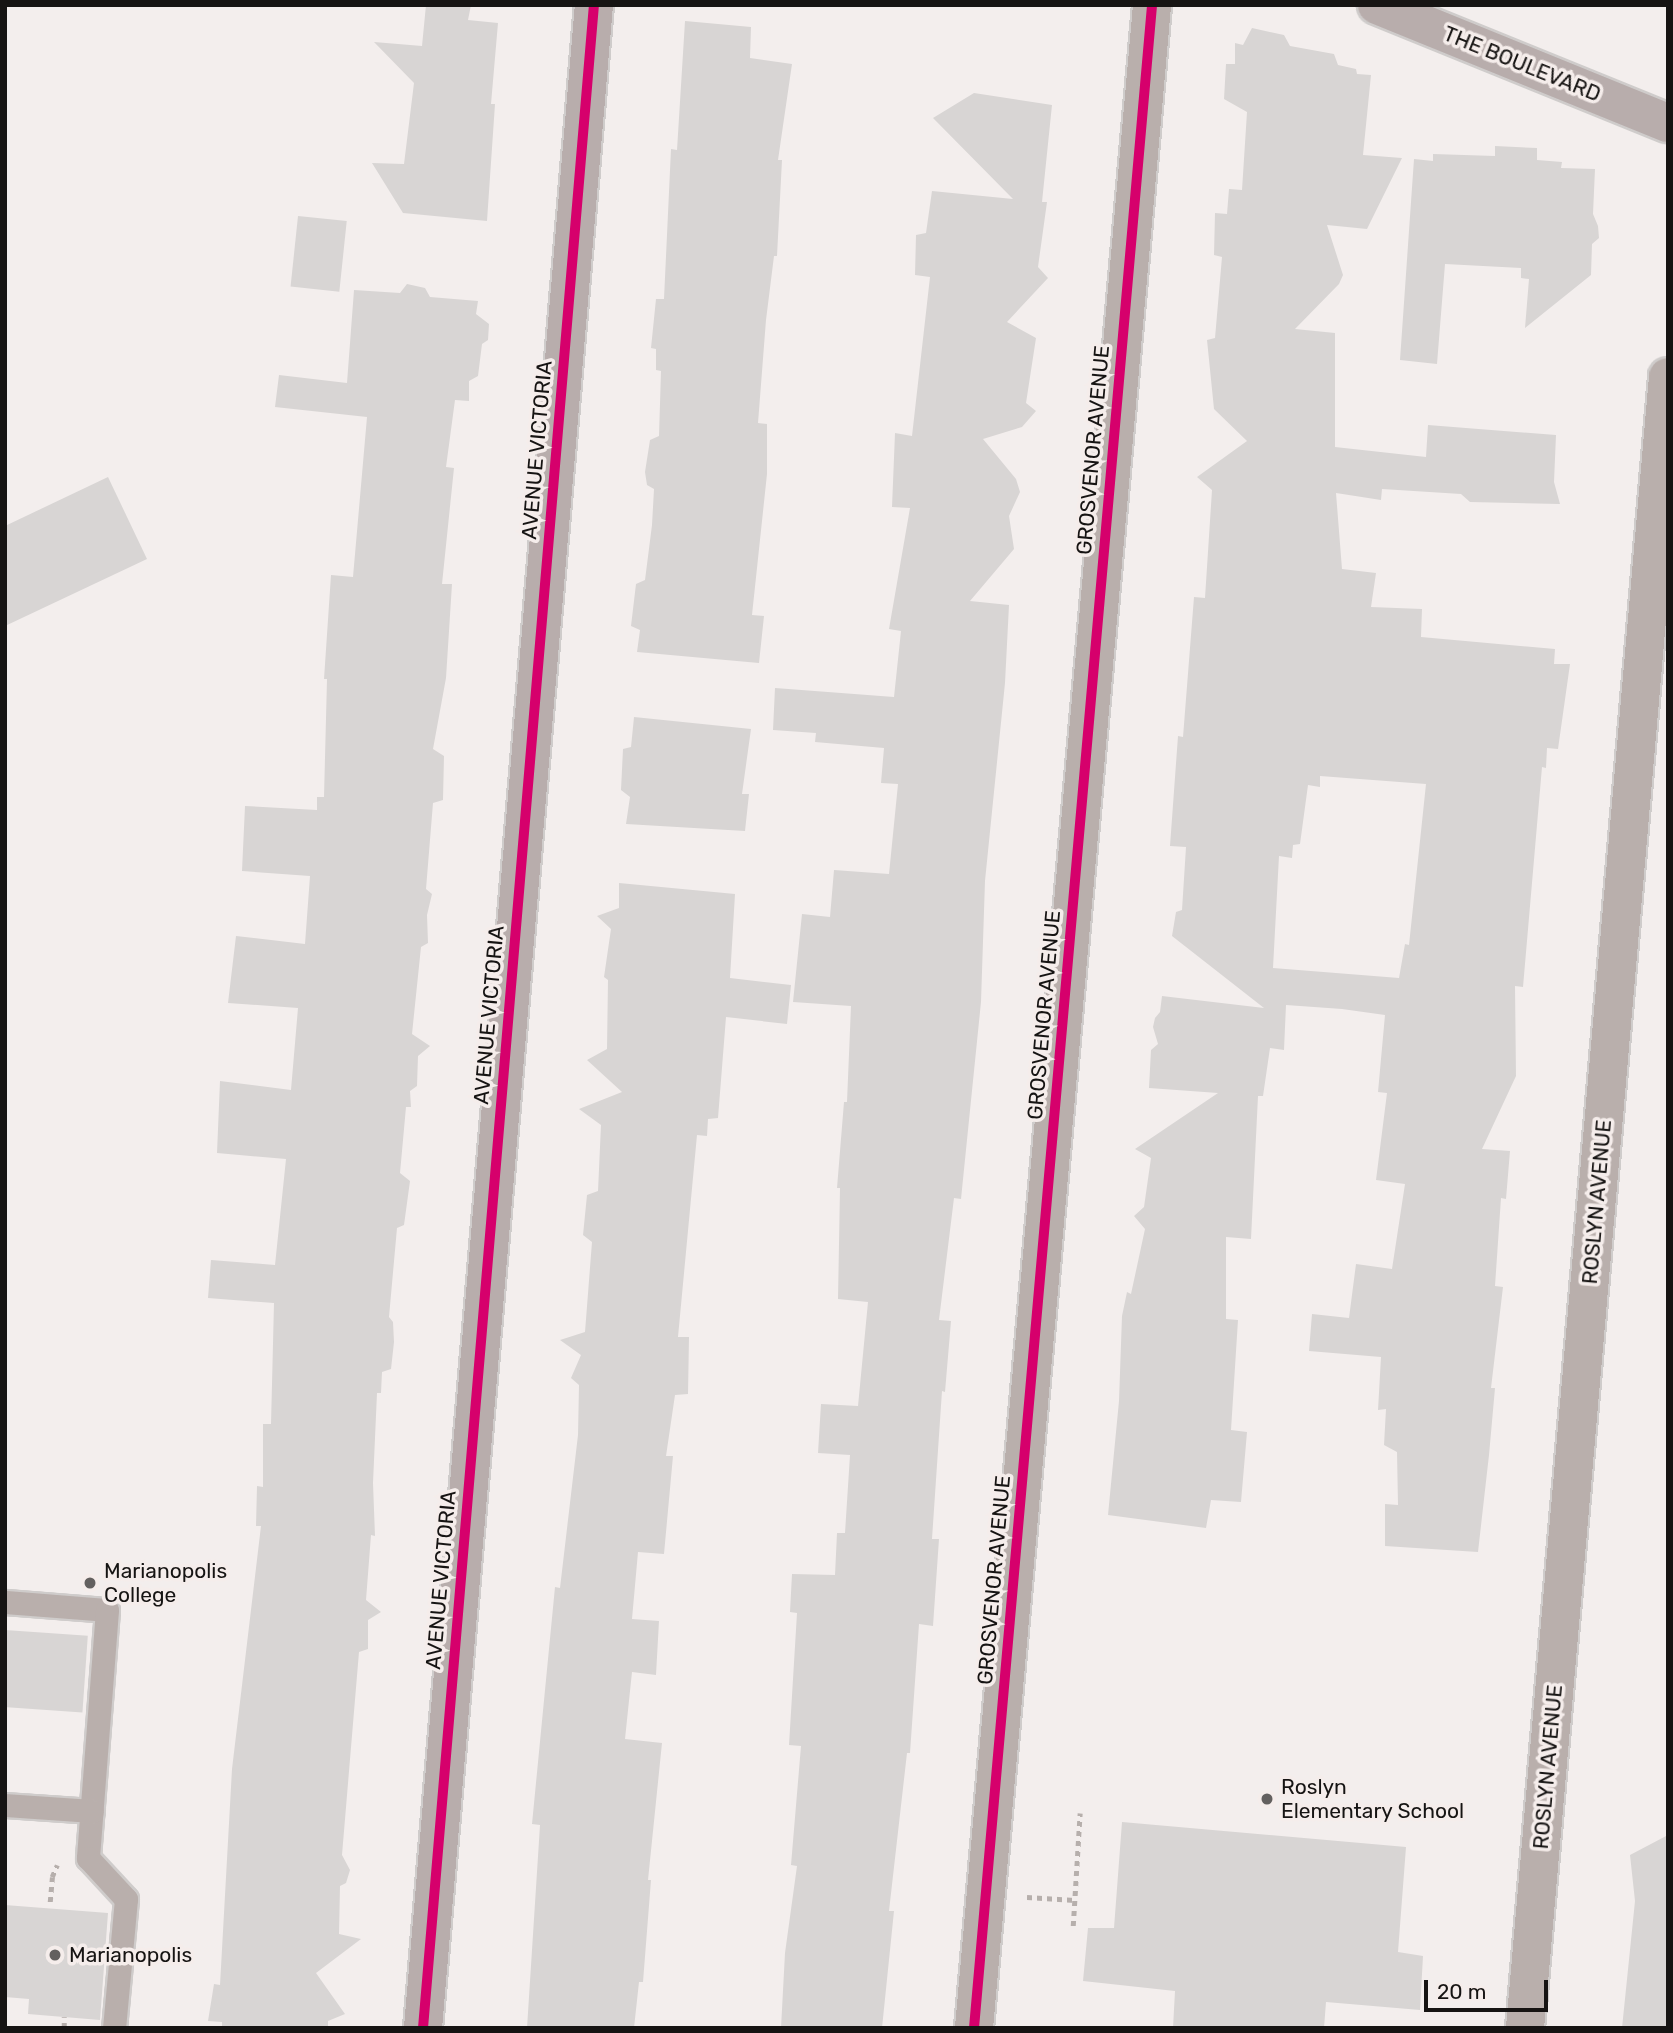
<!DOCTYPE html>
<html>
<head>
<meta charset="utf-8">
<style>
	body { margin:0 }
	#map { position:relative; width:1673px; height:2033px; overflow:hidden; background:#f3eeed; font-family:Rubik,sans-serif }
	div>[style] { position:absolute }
	.building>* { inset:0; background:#d8d5d4; transform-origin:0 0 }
	.path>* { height:4.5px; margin-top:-2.25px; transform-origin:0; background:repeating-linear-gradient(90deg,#b6afac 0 5px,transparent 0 10px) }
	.roads { filter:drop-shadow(2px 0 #cfcccb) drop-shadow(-2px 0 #cfcccb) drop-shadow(0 2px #cfcccb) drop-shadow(0 -2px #cfcccb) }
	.lane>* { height:23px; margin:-11.5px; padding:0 11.5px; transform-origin:11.5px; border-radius:11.5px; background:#b9afac }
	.street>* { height:38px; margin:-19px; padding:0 19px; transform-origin:19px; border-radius:19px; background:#b9afac }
	.secondary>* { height:38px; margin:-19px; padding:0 19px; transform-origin:19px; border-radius:19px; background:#b8adac }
	.cycleway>* { height:10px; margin:-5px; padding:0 5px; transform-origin:5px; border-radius:5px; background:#d6006c }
	.dots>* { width:19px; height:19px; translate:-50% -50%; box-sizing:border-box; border:4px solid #f5edeb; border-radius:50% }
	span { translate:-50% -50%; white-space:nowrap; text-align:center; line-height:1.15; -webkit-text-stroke:7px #f5edeb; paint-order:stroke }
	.street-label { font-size:21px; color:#161413 }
	.poi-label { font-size:21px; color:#161413 }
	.left { translate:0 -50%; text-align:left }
	.frame { position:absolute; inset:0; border:7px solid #161413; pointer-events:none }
	.scale { position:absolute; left:1424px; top:1980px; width:124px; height:32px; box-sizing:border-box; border:4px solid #161413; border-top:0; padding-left:9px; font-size:21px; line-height:24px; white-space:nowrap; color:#161413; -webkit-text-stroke:5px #f5edeb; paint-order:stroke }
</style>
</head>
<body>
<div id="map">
	<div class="building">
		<div style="clip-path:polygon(426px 5px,471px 5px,468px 20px,498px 23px,491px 104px,495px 104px,487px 221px,403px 213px,372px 163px,404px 164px,414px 83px,374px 42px,422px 46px)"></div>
		<div style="clip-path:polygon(685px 21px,751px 27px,750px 58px,792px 64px,778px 160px,782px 160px,777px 256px,774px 256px,766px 320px,758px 423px,767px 424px,767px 474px,752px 615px,764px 616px,759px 663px,637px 652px,640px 630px,631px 626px,636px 584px,645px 580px,652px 525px,654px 489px,647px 485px,645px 472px,650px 440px,659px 436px,661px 371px,656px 370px,656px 349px,651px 348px,656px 299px,664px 299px,671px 149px,677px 150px)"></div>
		<div style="clip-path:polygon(evenodd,1252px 28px,1284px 35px,1290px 46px,1334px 54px,1338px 65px,1356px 69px,1357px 74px,1371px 75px,1363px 155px,1402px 158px,1367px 229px,1327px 225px,1343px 275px,1339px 284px,1295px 329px,1335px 333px,1335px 447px,1426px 457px,1428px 425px,1556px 435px,1554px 482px,1560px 504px,1470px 502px,1461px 494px,1382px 489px,1381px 500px,1336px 493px,1342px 569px,1376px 573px,1371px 607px,1422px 609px,1421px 637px,1555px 649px,1554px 664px,1570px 664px,1558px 749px,1547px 748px,1546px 768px,1542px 767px,1523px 987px,1515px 986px,1516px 1076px,1482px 1149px,1510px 1151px,1506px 1199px,1501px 1198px,1495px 1286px,1503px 1287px,1491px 1388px,1495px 1388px,1489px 1455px,1478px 1552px,1385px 1546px,1385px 1504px,1398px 1505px,1397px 1452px,1384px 1445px,1386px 1409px,1378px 1410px,1381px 1357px,1309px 1351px,1312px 1314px,1349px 1318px,1356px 1264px,1392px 1269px,1405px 1184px,1376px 1180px,1387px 1093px,1378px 1092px,1385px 1015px,1342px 1009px,1286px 1005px,1284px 1050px,1270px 1048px,1263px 1096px,1258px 1096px,1251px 1239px,1226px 1237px,1226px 1319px,1238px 1320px,1231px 1430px,1247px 1432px,1241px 1502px,1211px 1500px,1206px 1528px,1108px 1515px,1119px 1401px,1122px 1316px,1127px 1292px,1131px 1294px,1145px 1229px,1134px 1216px,1144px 1207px,1151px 1158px,1135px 1149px,1218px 1093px,1149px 1088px,1151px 1050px,1158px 1044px,1153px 1027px,1155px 1018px,1160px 1012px,1162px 996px,1264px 1008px,1172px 936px,1176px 912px,1182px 910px,1186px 847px,1170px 846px,1178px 736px,1183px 737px,1194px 597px,1205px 598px,1212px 490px,1197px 477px,1247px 441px,1214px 409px,1207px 340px,1215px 338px,1222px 257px,1214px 255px,1215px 213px,1227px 214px,1229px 189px,1242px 190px,1247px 112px,1224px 99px,1226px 64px,1235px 64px,1235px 43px,1243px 45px,1252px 28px,1320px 776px,1426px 784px,1409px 945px,1405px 944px,1399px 978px,1273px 968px,1279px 856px,1292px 858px,1293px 845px,1300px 844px,1308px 785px,1320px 787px,1320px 776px)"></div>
		<div style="clip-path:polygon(974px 93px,1052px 105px,1042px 202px,1047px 202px,1038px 267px,1048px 278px,1007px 322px,1036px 338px,1026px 403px,1036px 411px,1022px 427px,983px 439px,1016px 479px,1020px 492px,1009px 516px,1014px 549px,970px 601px,1009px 605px,1005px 683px,985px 881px,981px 1002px,961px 1199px,954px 1198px,939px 1320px,951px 1321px,945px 1392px,942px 1391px,932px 1539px,939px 1539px,933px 1626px,919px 1624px,910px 1753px,907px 1753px,889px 1911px,894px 1911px,882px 2028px,781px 2028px,785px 1953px,797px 1866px,791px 1865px,801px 1746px,789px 1745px,797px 1613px,790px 1612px,792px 1574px,835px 1575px,837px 1533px,845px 1533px,850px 1455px,818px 1453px,821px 1404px,858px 1406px,868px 1302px,838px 1299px,840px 1188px,837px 1188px,844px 1102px,847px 1102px,851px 1006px,793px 1002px,802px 914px,830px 917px,834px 870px,889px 874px,898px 784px,881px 783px,884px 748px,815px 742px,816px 733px,773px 730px,775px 688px,894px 697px,901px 631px,889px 629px,910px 508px,892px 507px,895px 433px,912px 436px,930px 277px,915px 275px,916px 235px,926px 233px,932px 191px,1013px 199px,933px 118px)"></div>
		<div style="clip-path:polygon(1495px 146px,1537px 148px,1537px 160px,1562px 162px,1561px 168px,1595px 169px,1593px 214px,1598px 226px,1599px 238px,1592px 244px,1591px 275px,1525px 328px,1529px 279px,1521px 278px,1521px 268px,1445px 264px,1437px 364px,1400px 360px,1414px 159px,1433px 161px,1433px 154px,1495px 156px)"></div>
		<div style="left:298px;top:216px;width:49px;height:71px;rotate:6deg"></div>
		<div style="clip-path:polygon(407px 284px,425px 288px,430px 297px,478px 301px,476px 314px,489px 324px,488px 340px,482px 344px,478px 376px,469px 381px,469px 401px,455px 400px,446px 467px,454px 468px,442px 584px,452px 584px,446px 678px,433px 749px,444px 756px,443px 800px,433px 803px,426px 889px,432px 894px,427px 915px,428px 943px,421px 947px,412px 1034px,430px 1046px,418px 1056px,417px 1086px,410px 1091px,411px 1107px,406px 1107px,400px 1173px,410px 1181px,404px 1225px,397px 1228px,389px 1317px,393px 1322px,394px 1342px,391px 1369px,382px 1372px,381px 1393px,377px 1393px,373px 1483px,375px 1536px,371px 1535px,366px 1600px,381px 1612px,368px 1620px,368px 1649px,359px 1652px,342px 1855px,350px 1870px,346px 1883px,340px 1886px,339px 1934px,361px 1939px,316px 1973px,345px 2014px,328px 2021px,328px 2028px,222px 2028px,222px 2022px,208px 2021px,214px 1984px,220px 1985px,232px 1769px,261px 1526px,256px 1526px,257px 1486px,263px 1487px,263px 1424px,271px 1424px,274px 1303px,208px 1298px,211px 1260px,275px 1265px,286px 1159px,217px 1153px,220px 1081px,291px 1090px,298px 1008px,228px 1003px,236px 936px,305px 944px,310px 876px,242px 871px,245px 806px,317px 810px,317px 797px,324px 797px,327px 679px,324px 679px,331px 575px,353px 577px,367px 417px,275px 407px,279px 375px,347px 383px,354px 290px,400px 293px)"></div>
		<div style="clip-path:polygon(108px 477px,147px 559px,5px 626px,5px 526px)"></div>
		<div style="clip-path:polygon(634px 717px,751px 729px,742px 794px,749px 794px,745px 831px,626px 824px,630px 797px,621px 790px,623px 749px,631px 747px)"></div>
		<div style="clip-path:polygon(619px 883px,735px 894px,730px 978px,791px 985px,787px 1024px,726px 1017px,718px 1118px,708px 1119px,707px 1136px,697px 1135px,678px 1337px,689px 1337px,688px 1394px,675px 1395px,666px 1456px,673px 1456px,664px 1554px,638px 1552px,632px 1619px,659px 1621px,656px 1675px,632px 1672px,625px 1739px,662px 1743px,648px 1880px,651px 1880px,643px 1982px,639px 1982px,634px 2028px,527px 2028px,540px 1825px,532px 1824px,555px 1587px,560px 1588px,578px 1435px,579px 1385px,571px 1378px,581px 1355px,560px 1340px,585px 1332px,592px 1242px,583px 1235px,587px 1195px,598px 1191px,601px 1125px,579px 1109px,622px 1092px,587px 1060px,607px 1049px,608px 980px,604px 977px,611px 929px,597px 916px,619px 908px)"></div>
		<div style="left:5px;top:1630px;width:83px;height:77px;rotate:4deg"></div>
		<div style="clip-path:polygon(1122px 1822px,1406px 1847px,1398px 1952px,1423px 1956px,1420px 2010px,1326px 2002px,1324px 2028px,1173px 2028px,1175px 1991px,1083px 1981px,1088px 1928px,1114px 1928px)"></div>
		<div style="clip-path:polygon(1668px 1835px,1668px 2028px,1622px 2028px,1635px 1901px,1630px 1855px)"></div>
		<div style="clip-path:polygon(5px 1905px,108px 1913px,100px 2020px,28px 2014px,29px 1999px,5px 1997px)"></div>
	</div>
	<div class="path">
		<div style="left:1027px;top:1897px;width:48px;rotate:3.6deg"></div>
		<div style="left:50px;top:1902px;width:25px;rotate:-85deg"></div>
		<div style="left:52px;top:1877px;width:13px;rotate:-67deg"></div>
		<div style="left:1073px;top:1926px;width:113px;rotate:-86.5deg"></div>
		<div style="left:64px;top:2028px;width:11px;rotate:-90deg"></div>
	</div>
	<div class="roads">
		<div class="lane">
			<div style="left:5px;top:1602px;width:102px;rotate:4.5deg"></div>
			<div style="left:107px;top:1610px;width:249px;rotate:94.4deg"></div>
			<div style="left:88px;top:1858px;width:56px;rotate:47.2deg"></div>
			<div style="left:126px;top:1899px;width:130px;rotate:95.3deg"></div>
			<div style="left:5px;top:1805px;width:87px;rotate:3.9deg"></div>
		</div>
		<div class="street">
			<div style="left:974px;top:2028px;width:2031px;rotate:-84.97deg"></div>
			<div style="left:1525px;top:2028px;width:1657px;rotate:-85.05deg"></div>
		</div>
		<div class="secondary">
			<div style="left:1377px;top:5px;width:314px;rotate:22.1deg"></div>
			<div style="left:423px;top:2028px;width:2030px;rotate:-85.17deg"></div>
		</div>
	</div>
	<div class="cycleway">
		<div style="left:423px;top:2028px;width:2030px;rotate:-85.17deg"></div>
		<div style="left:974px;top:2028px;width:2031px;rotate:-84.97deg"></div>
	</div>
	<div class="dots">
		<div style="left:90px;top:1583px;background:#63605f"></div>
		<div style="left:1267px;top:1799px;background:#63605f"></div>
		<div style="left:55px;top:1955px;background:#63605f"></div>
	</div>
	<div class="street-label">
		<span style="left:1522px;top:64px;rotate:22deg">THE BOULEVARD</span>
		<span style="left:537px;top:450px;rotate:-85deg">AVENUE VICTORIA</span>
		<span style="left:1093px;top:450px;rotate:-85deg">GROSVENOR AVENUE</span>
		<span style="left:489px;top:1015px;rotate:-85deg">AVENUE VICTORIA</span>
		<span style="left:1044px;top:1015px;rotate:-85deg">GROSVENOR AVENUE</span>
		<span style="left:1597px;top:1202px;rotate:-85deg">ROSLYN AVENUE</span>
		<span style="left:441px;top:1580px;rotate:-85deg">AVENUE VICTORIA</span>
		<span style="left:994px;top:1580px;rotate:-85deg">GROSVENOR AVENUE</span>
		<span style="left:1548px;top:1767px;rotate:-85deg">ROSLYN AVENUE</span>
	</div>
	<div class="poi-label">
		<span class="left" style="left:104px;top:1583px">Marianopolis<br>College</span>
		<span class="left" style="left:1281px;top:1799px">Roslyn<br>Elementary School</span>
		<span class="left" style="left:69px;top:1955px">Marianopolis</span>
	</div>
	<div class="frame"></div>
	<div class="scale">20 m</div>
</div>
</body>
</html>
